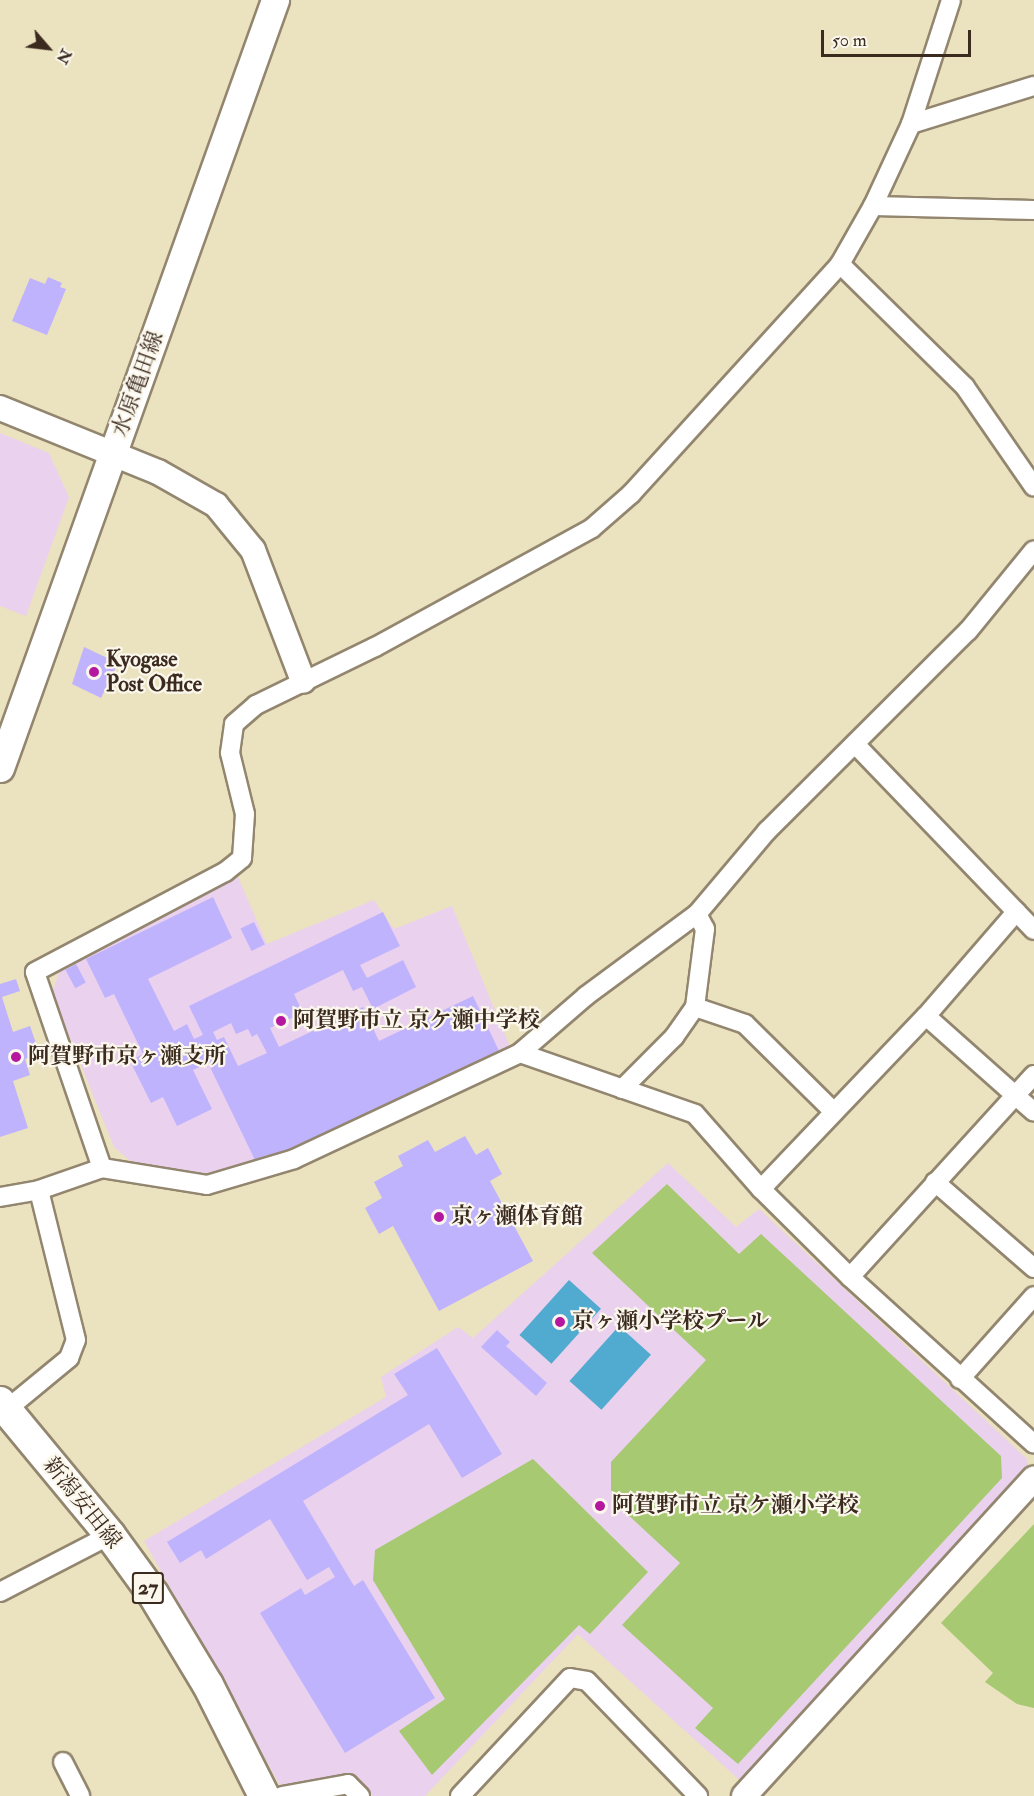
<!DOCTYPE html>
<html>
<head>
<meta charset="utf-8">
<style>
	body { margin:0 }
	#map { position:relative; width:1034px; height:1796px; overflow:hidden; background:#ebe2c0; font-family:"IM FELL Double Pica","Noto Serif JP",serif }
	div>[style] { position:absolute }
	.built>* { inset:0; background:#ead1ed }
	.green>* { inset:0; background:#a6c972 }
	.water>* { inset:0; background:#51aacf; transform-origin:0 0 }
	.building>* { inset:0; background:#c0b3fd; transform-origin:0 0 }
	.roads { filter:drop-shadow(2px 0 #93866f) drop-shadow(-2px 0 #93866f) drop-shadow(0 2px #93866f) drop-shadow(0 -2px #93866f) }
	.minor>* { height:18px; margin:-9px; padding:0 9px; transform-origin:9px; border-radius:9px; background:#fff }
	.tertiary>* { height:24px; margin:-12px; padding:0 12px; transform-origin:12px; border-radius:12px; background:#fff }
	.secondary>* { height:27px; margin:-13.5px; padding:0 13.5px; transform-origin:13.5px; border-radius:13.5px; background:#fff }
	.primary>* { height:30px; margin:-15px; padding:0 15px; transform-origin:15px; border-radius:15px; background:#fff }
	.dots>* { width:16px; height:16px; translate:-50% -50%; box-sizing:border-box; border:3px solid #fbf7ec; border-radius:50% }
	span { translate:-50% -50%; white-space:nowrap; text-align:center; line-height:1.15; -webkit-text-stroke:4.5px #fbf7ec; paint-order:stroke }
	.shield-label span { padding:2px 4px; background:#fbf7ec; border:2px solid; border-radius:4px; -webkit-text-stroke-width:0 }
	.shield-label { font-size:21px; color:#3b2a1e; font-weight:700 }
	.street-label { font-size:22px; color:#3b2a1e }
	.poi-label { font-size:22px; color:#3b2a1e; font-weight:700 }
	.left { translate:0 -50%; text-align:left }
	.north { position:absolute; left:18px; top:18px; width:60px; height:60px; -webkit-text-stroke:4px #fbf7ec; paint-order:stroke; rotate:118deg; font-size:16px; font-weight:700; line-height:24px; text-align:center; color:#3b2a1e }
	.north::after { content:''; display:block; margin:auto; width:21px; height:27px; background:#3b2a1e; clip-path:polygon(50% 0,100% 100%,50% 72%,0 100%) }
	.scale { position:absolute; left:821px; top:30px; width:150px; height:27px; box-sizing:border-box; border:3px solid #3b2a1e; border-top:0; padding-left:8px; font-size:18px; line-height:21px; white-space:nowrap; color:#3b2a1e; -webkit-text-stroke:4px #fbf7ec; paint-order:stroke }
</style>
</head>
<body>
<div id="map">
	<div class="built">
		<div style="clip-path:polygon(0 433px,49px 453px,69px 497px,26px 616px,0 606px)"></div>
		<div style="clip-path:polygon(238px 877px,267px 944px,374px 900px,394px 929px,452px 906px,511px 1049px,271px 1162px,197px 1182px,142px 1171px,114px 1147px,52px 993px,61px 967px)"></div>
		<div style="clip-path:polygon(668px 1163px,736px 1227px,759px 1209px,1027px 1459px,1029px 1472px,745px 1785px,578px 1634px,425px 1796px,373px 1796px,355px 1774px,282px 1789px,144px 1541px,386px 1397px,381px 1377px,458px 1327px,473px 1338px)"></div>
	</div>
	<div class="green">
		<div style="clip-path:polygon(667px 1184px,739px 1254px,761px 1234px,1001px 1456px,1002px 1478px,738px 1764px,695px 1728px,713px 1708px,622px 1625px,680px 1563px,611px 1499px,611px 1462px,706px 1360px,592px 1253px)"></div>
		<div style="clip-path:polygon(533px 1459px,648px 1572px,590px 1634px,579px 1625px,432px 1775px,399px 1731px,445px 1699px,373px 1580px,375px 1550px)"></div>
		<div style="clip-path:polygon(1034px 1524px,1034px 1708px,1017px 1704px,985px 1682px,993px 1673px,941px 1623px)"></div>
	</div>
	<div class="water">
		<div style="left:569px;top:1280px;width:43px;height:74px;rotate:42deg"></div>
		<div style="left:619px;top:1326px;width:43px;height:74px;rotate:42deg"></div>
	</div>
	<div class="building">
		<div style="clip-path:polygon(48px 277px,62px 283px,60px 287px,66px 289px,47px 335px,12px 321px,30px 278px,45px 284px)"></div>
		<div style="clip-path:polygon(84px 647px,118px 663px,101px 698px,72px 684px)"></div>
		<div style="clip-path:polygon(evenodd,213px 897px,232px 938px,148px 979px,174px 1031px,187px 1024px,194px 1039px,203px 1035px,189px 1006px,383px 912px,400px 946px,360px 965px,367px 978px,403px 960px,416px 987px,373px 1009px,362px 987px,353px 991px,343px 970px,294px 994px,303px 1013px,270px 1028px,279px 1047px,363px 1007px,379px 1041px,473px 996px,499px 1051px,269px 1160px,267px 1155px,255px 1160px,208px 1063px,193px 1070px,212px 1109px,177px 1126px,163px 1097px,151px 1103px,130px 1061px,143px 1054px,114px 994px,105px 998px,86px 959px,213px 897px,231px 1023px,236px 1034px,248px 1029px,252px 1037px,257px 1034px,267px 1053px,238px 1066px,224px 1037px,217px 1040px,213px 1032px,231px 1023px)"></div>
		<div style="left:254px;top:922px;width:25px;height:15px;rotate:64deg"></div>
		<div style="left:76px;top:964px;width:21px;height:12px;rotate:62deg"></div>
		<div style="clip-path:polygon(16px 979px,20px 991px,2px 997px,13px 1032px,30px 1026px,40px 1055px,25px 1059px,30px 1075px,13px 1081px,28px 1128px,0 1137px,0 984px)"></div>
		<div style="clip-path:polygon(465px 1136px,476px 1155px,488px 1148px,502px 1174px,490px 1181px,533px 1261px,439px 1311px,393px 1226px,379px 1234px,365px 1208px,382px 1198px,374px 1182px,403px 1166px,398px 1156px,428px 1140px,435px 1152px)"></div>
		<div style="clip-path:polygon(497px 1330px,510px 1342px,506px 1346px,547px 1383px,536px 1396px,481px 1347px)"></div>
		<div style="clip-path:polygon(437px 1348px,502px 1454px,462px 1478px,429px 1424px,303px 1501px,354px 1586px,363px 1580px,435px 1698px,345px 1753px,260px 1613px,301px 1588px,305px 1595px,335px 1577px,329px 1567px,307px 1580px,270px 1519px,206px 1559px,201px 1550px,180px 1563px,167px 1542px,408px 1395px,394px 1374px)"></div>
	</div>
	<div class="roads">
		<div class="minor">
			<div style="left:911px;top:124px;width:129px;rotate:-17.2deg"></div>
			<div style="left:873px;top:206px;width:161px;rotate:1.4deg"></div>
			<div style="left:840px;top:264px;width:175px;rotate:44.5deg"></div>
			<div style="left:965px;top:387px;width:121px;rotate:55.4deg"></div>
			<div style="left:855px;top:744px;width:258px;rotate:46.1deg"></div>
			<div style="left:695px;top:1007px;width:53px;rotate:18.8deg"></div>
			<div style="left:745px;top:1024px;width:125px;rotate:44.7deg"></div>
			<div style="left:926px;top:1016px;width:144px;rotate:41.6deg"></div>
			<div style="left:520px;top:1053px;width:185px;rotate:19.2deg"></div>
			<div style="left:695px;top:1114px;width:100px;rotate:48.7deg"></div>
			<div style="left:761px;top:1189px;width:125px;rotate:44.7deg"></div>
			<div style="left:850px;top:1277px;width:248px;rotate:42.2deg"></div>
			<div style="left:622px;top:1089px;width:74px;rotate:-45deg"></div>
			<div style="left:674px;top:1037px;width:37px;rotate:-55deg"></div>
			<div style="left:695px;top:1007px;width:79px;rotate:-82.7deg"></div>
			<div style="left:705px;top:929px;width:17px;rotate:-118deg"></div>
			<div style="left:102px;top:1168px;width:207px;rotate:-108.9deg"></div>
			<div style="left:35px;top:972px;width:215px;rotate:-27.8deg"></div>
			<div style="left:225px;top:872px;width:22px;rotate:-39deg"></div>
			<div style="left:242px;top:858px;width:44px;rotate:-86.1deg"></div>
			<div style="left:245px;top:814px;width:63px;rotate:-103.8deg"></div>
			<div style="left:230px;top:753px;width:29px;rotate:-82deg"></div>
			<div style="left:234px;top:724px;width:29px;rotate:-41deg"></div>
			<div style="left:256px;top:705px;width:132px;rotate:-26deg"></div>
			<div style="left:375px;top:647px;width:247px;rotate:-28.7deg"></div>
			<div style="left:592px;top:528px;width:52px;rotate:-41.1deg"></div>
			<div style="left:631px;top:494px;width:311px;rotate:-47.7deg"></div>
			<div style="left:840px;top:264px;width:67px;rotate:-60.4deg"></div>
			<div style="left:873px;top:206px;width:90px;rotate:-65.1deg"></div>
			<div style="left:911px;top:124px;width:130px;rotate:-72.1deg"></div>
			<div style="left:935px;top:1182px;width:131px;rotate:41deg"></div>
			<div style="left:761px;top:1189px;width:239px;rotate:-46.4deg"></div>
			<div style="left:926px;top:1016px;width:138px;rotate:-49.1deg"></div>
			<div style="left:0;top:1197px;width:40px;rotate:-10deg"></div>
			<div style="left:39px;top:1190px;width:67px;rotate:-19.2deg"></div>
			<div style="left:102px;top:1168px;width:106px;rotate:9.2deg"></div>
			<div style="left:207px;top:1185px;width:91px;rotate:-16.6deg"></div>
			<div style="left:294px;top:1159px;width:250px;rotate:-25.1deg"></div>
			<div style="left:520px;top:1053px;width:87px;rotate:-40.8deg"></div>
			<div style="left:586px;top:996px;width:138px;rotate:-36.5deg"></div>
			<div style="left:697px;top:914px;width:109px;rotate:-49.9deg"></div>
			<div style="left:767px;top:831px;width:284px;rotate:-44.9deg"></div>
			<div style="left:968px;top:631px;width:104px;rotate:-50.8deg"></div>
			<div style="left:850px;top:1277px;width:273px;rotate:-47.7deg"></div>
			<div style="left:960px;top:1379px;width:111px;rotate:-48.3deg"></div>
			<div style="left:6px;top:1410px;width:82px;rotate:-39.5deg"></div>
			<div style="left:69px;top:1358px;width:19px;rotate:-69deg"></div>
			<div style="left:76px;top:1340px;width:154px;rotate:-103.9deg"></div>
			<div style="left:0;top:1592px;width:124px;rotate:-27.4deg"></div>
			<div style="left:63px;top:1762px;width:38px;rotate:63deg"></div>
			<div style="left:282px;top:1796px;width:67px;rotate:-10.3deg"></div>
			<div style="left:348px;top:1784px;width:17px;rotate:45deg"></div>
			<div style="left:460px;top:1796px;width:161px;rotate:-47deg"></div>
			<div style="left:570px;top:1678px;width:17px;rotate:10deg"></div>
			<div style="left:587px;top:1681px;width:160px;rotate:46deg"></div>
		</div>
		<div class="tertiary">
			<div style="left:0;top:408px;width:170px;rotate:22.1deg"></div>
			<div style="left:158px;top:472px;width:67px;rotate:29.6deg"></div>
			<div style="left:216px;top:505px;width:58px;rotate:50.6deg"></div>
			<div style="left:253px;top:550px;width:140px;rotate:69.1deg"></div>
			<div style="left:744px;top:1796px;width:430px;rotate:-47.6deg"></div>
		</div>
		<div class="secondary">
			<div style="left:0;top:768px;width:816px;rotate:-70.3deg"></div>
		</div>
		<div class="primary">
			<div style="left:0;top:1402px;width:173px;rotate:50.4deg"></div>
			<div style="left:110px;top:1535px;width:73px;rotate:53.9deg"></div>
			<div style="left:153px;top:1594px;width:106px;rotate:58.9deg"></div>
			<div style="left:208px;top:1685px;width:124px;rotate:63.2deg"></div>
		</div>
	</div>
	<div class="dots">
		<div style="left:94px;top:672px;background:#b5179e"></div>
		<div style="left:281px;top:1021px;background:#b5179e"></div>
		<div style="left:16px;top:1057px;background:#b5179e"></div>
		<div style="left:439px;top:1217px;background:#b5179e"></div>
		<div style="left:560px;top:1322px;background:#b5179e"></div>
		<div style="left:600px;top:1506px;background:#b5179e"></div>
	</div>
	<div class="shield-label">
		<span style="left:148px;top:1588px">27</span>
	</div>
	<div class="street-label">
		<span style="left:138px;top:384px;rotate:-70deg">水原亀田線</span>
		<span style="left:82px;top:1503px;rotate:51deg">新潟安田線</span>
	</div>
	<div class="poi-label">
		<span class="left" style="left:106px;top:672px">Kyogase<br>Post Office</span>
		<span class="left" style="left:293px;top:1021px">阿賀野市立 京ケ瀬中学校</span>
		<span class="left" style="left:28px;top:1057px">阿賀野市京ヶ瀬支所</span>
		<span class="left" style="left:451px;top:1217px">京ヶ瀬体育館</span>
		<span class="left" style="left:572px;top:1322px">京ヶ瀬小学校プール</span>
		<span class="left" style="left:612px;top:1506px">阿賀野市立 京ケ瀬小学校</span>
	</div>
	<div class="north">N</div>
	<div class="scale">50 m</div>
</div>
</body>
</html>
